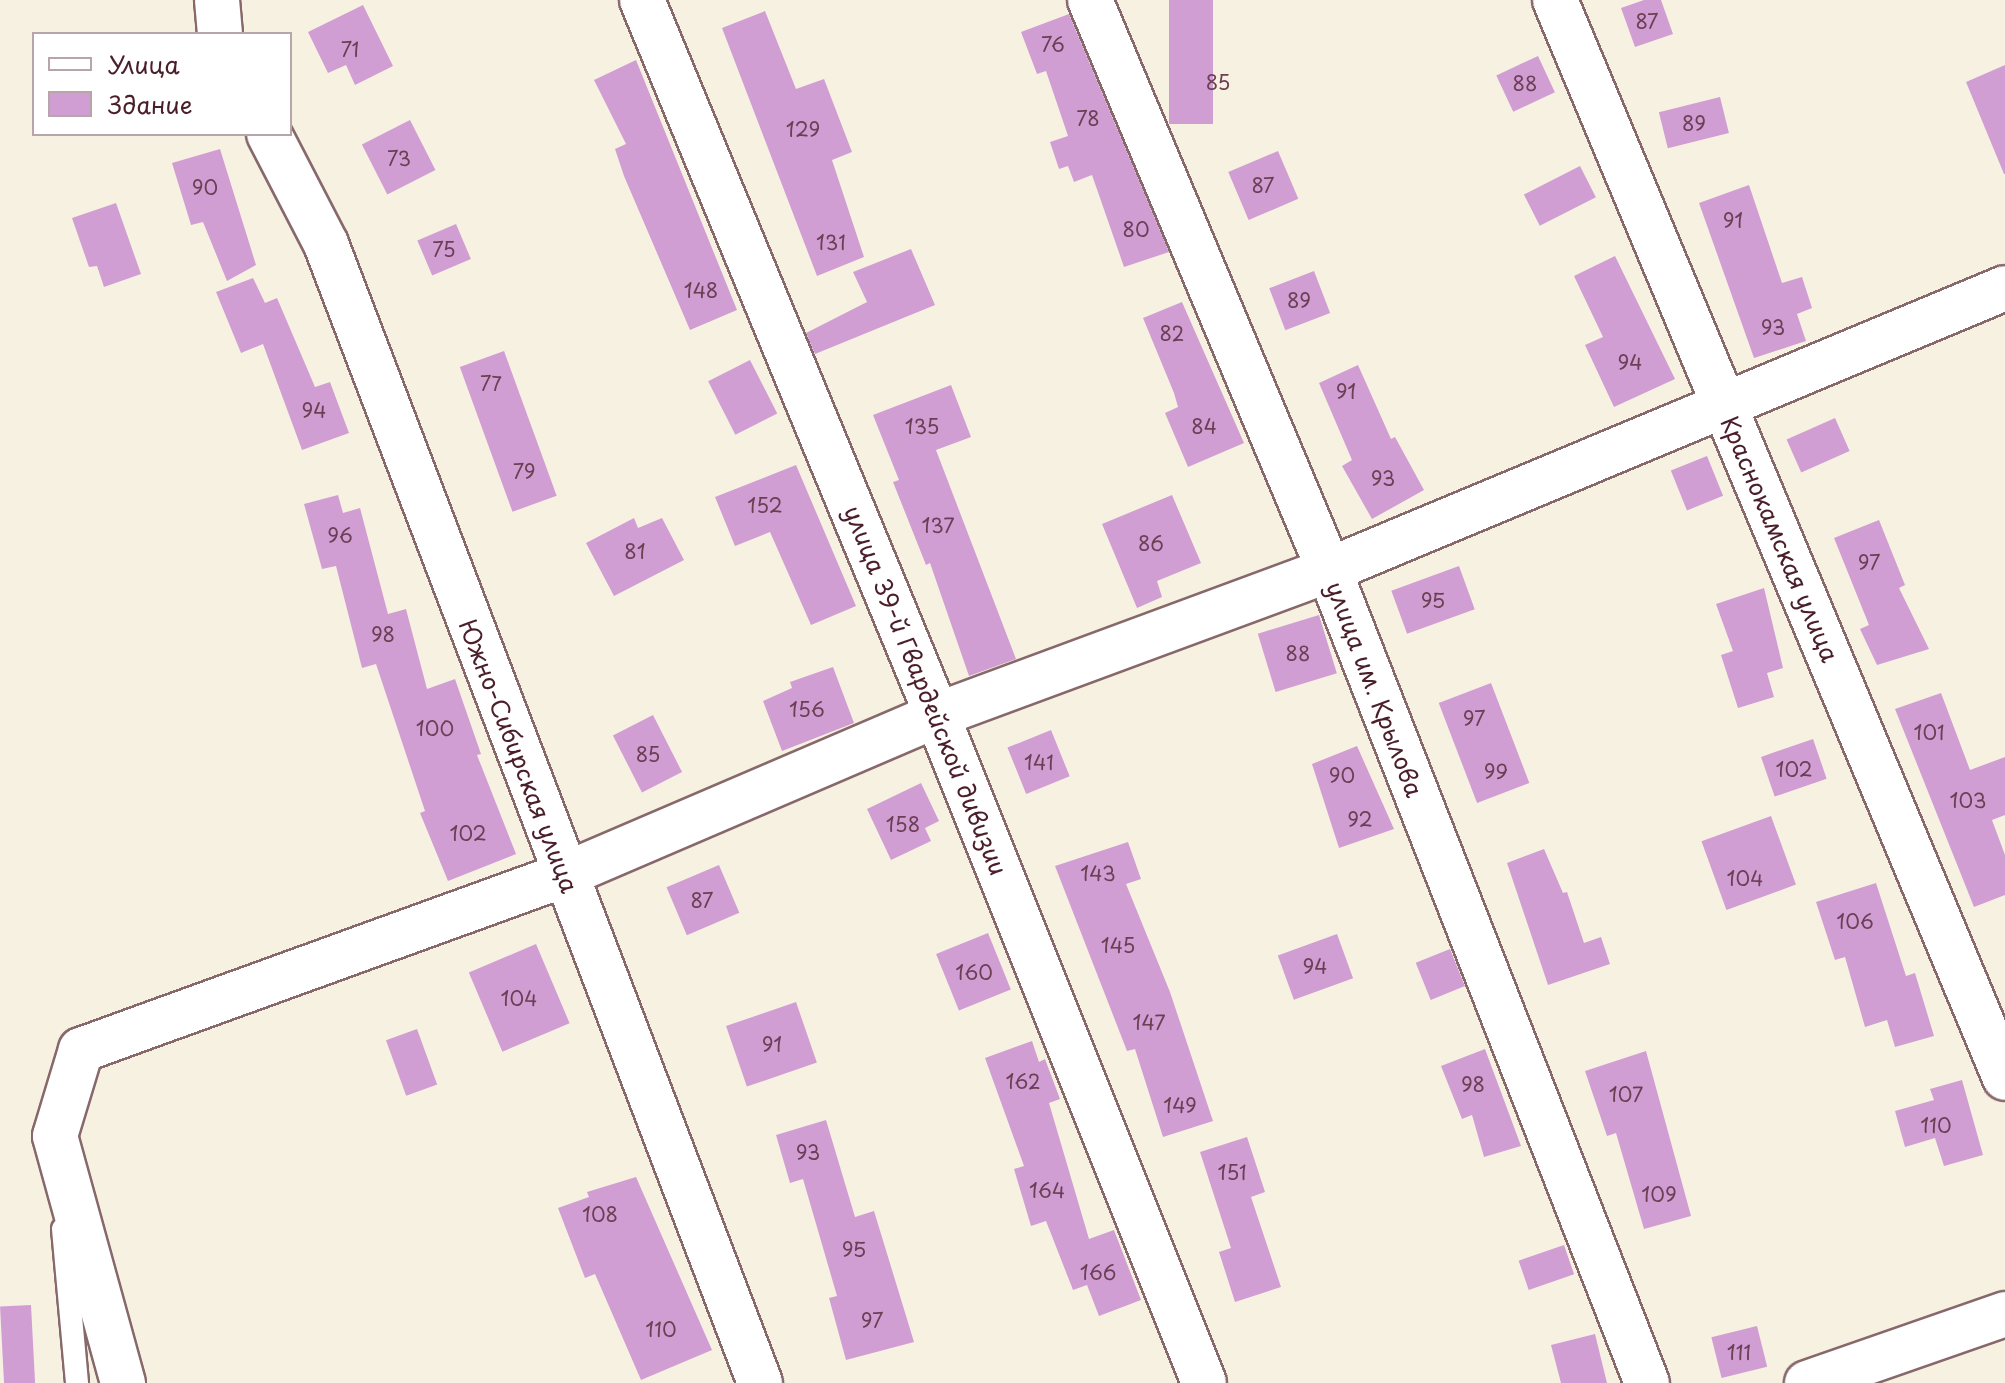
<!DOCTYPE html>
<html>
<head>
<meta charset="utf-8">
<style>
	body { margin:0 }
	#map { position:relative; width:2005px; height:1383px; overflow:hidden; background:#f7f1e2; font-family:"Playpen Sans",sans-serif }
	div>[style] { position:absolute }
	.building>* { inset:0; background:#d19ed4; transform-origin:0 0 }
	.roads { filter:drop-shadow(2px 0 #87686b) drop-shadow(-2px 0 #87686b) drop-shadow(0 2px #87686b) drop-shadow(0 -2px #87686b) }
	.service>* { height:22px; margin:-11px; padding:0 11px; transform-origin:11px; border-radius:11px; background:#fff }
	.minor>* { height:44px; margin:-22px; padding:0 22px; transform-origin:22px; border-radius:22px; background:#fff }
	span { translate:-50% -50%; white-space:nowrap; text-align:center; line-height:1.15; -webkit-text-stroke:8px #fff; paint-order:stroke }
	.number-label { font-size:20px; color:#6c3f55 }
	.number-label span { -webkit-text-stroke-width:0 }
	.street-label { font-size:24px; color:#4a1f2b }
	.legend { position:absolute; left:32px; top:32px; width:260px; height:104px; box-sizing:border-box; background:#fff; border:2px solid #b7a5aa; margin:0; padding:10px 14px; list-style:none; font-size:24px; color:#4a1f2b }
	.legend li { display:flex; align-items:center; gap:16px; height:40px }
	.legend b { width:40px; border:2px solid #b7a5aa }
</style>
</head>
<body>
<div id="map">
	<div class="building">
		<div style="left:1169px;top:0;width:44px;height:124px"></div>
		<div style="clip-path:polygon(1644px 0,1661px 0,1673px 34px,1635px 47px,1621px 8px)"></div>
		<div style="clip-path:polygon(363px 5px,393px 66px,355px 85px,346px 65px,328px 73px,308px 32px)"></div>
		<div style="clip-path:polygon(765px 11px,796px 89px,824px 79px,852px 152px,832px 160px,864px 257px,817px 276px,722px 28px)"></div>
		<div style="clip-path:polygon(1069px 14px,1169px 252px,1124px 267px,1092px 175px,1074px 182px,1068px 166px,1059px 169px,1050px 142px,1068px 136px,1046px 71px,1037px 74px,1021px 32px)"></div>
		<div style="left:1538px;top:56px;width:40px;height:46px;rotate:65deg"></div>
		<div style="clip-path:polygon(636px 60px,737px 310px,690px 330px,624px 176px,615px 149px,626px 144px,594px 80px)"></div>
		<div style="clip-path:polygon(2005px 65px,2005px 174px,2004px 174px,1966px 82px)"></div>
		<div style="left:1720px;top:97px;width:37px;height:63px;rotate:76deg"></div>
		<div style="left:410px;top:120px;width:56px;height:54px;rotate:63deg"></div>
		<div style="clip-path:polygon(220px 149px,256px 265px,227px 281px,203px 222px,191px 225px,172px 163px)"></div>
		<div style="left:1278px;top:151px;width:52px;height:54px;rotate:67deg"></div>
		<div style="left:1580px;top:166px;width:35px;height:63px;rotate:63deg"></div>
		<div style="clip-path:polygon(1749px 185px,1782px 283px,1802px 277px,1812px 308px,1797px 314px,1806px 341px,1754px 358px,1699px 203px)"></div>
		<div style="clip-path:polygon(116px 203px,141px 274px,104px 287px,97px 266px,89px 267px,72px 218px)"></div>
		<div style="left:456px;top:224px;width:38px;height:42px;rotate:67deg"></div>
		<div style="clip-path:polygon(911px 249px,935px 305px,815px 354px,806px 333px,867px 302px,853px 272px)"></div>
		<div style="clip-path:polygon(1615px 256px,1675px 379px,1614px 407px,1585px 345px,1603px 337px,1574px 276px)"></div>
		<div style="left:1314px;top:271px;width:45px;height:48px;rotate:69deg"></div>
		<div style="clip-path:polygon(253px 278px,265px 303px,277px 298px,315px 387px,330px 382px,349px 433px,302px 450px,263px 344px,241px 353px,216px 292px)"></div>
		<div style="clip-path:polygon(1182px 302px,1244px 443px,1188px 467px,1165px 413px,1178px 407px,1174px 393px,1143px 318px)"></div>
		<div style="left:504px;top:351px;width:154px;height:47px;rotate:70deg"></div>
		<div style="left:750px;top:360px;width:60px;height:47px;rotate:63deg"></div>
		<div style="clip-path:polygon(1358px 365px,1391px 439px,1395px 437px,1424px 490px,1372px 519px,1342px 466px,1352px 460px,1319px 383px)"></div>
		<div style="clip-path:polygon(951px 385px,971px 437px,936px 450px,1016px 659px,969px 676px,930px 563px,926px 565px,893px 482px,899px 480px,873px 415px)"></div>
		<div style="left:1835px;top:418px;width:36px;height:53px;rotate:66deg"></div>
		<div style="left:1707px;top:456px;width:43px;height:39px;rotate:68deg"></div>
		<div style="clip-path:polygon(796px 465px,856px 606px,811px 625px,770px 532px,735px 546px,715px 497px)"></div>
		<div style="clip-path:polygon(338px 495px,343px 513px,360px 508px,388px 614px,406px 609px,427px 689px,455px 679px,481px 754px,477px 755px,516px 854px,448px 881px,420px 813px,425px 811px,376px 664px,362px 668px,336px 566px,322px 569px,304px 504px)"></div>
		<div style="clip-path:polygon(1172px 495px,1201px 563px,1157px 581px,1162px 597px,1137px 608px,1102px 524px)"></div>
		<div style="clip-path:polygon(634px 518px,638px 528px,662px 518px,684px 560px,614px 596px,586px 543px)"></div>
		<div style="clip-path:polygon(1879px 520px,1905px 585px,1899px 588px,1929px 649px,1877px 665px,1860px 629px,1869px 625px,1834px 538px)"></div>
		<div style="left:1459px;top:566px;width:46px;height:72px;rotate:70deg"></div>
		<div style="clip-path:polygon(1764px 588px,1783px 668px,1767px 673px,1774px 697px,1738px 708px,1721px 655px,1733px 651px,1716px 604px)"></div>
		<div style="left:1319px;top:615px;width:61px;height:64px;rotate:73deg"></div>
		<div style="clip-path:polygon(833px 667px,854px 723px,782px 751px,763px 701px,792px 688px,790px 682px)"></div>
		<div style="left:1491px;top:683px;width:107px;height:56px;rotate:69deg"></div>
		<div style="clip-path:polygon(1941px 693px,1970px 770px,2005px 757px,2005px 815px,1992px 820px,2005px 855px,2005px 895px,1974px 907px,1895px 709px)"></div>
		<div style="left:653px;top:715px;width:64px;height:45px;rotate:63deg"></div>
		<div style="left:1051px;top:730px;width:50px;height:47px;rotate:68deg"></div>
		<div style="left:1813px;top:739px;width:42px;height:55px;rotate:71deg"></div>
		<div style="clip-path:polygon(1357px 746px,1394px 829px,1339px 848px,1312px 764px)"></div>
		<div style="clip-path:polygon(921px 783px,939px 821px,925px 828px,931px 841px,891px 860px,867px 809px)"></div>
		<div style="left:1771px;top:816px;width:73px;height:74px;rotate:70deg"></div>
		<div style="clip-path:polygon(1128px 842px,1141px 879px,1126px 884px,1170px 992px,1213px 1121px,1163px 1137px,1135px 1049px,1127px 1051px,1055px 866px)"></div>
		<div style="clip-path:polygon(1544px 849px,1563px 893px,1567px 892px,1584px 943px,1601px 937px,1610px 964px,1548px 985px,1507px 863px)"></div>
		<div style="left:719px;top:865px;width:52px;height:57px;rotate:67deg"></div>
		<div style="clip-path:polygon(1876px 883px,1906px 976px,1915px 973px,1934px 1036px,1895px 1047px,1887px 1020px,1865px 1027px,1845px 957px,1835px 960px,1816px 902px)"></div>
		<div style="left:988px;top:933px;width:61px;height:56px;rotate:68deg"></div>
		<div style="left:1337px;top:934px;width:47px;height:63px;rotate:70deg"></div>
		<div style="left:536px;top:944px;width:86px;height:73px;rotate:67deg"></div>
		<div style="left:1450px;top:949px;width:40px;height:37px;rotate:68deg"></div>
		<div style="left:796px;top:1002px;width:64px;height:74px;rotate:71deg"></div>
		<div style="left:417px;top:1029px;width:59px;height:33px;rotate:70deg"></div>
		<div style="clip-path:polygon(1032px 1041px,1039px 1062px,1045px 1059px,1060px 1099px,1049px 1103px,1089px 1239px,1114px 1230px,1141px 1300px,1099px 1316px,1087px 1285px,1073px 1290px,1046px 1221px,1031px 1226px,1014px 1169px,1024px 1166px,985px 1058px)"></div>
		<div style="clip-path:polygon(1485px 1049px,1521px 1146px,1484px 1157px,1472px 1115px,1462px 1119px,1441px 1066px)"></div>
		<div style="clip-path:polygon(1646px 1051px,1691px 1216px,1644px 1229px,1616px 1133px,1607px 1136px,1585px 1071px)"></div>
		<div style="clip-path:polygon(1962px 1080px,1983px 1155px,1944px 1166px,1935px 1138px,1905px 1147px,1895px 1111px,1934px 1100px,1930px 1089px)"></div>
		<div style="clip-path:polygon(826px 1120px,855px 1217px,874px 1211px,914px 1342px,846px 1360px,829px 1298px,837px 1296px,803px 1179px,790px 1183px,776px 1135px)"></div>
		<div style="clip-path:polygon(1247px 1137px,1265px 1192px,1251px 1197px,1281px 1287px,1235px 1302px,1219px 1252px,1231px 1248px,1200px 1152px)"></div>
		<div style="clip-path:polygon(636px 1177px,712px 1350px,641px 1380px,595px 1274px,585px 1278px,558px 1208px,589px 1197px,587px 1192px)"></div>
		<div style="left:1564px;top:1245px;width:31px;height:48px;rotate:71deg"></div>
		<div style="left:31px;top:1305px;width:78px;height:31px;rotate:87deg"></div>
		<div style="left:1757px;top:1326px;width:42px;height:47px;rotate:76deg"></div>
		<div style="clip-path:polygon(1595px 1334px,1607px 1383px,1561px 1383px,1551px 1345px)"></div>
	</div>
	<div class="roads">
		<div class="service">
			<div style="left:63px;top:1229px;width:155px;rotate:84.8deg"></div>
		</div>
		<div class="minor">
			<div style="left:217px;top:0;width:34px;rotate:85deg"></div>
			<div style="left:642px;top:0;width:773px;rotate:67.58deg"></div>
			<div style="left:937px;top:715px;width:719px;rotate:68.21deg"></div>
			<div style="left:1090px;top:0;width:618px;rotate:67.25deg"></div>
			<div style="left:1329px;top:570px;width:873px;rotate:68.64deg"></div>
			<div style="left:1555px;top:0;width:1168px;rotate:67.34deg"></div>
			<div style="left:269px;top:134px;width:124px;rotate:62.6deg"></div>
			<div style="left:326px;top:244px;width:1219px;rotate:69.14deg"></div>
			<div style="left:123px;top:1383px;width:256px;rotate:-105.4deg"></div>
			<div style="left:55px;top:1136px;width:90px;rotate:-73.2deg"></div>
			<div style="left:81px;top:1050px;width:514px;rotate:-19.92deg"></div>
			<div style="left:564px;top:875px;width:406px;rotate:-23.2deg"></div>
			<div style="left:937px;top:715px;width:418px;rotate:-20.3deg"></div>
			<div style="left:1329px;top:570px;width:732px;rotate:-22.64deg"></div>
			<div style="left:1807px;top:1383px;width:210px;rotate:-19.2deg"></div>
		</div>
	</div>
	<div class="number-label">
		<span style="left:1647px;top:21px">87</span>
		<span style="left:1053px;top:44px">76</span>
		<span style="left:350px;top:49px">71</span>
		<span style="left:1218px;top:82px">85</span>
		<span style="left:1525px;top:83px">88</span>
		<span style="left:1088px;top:118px">78</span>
		<span style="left:1694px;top:123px">89</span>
		<span style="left:803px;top:129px">129</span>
		<span style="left:399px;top:158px">73</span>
		<span style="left:1263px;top:185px">87</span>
		<span style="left:205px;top:187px">90</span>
		<span style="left:1733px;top:220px">91</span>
		<span style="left:1136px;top:229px">80</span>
		<span style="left:831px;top:242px">131</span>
		<span style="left:444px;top:249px">75</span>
		<span style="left:701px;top:290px">148</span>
		<span style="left:1299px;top:300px">89</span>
		<span style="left:1773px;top:327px">93</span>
		<span style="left:1172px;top:333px">82</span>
		<span style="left:1630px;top:362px">94</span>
		<span style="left:491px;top:383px">77</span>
		<span style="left:1346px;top:391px">91</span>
		<span style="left:314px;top:410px">94</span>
		<span style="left:922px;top:426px">135</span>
		<span style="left:1204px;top:426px">84</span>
		<span style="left:524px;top:471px">79</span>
		<span style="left:1383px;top:478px">93</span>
		<span style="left:765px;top:505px">152</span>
		<span style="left:938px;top:525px">137</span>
		<span style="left:340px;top:535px">96</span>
		<span style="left:1151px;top:543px">86</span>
		<span style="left:635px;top:551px">81</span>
		<span style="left:1869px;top:562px">97</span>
		<span style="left:1433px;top:600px">95</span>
		<span style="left:383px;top:634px">98</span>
		<span style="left:1298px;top:653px">88</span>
		<span style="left:807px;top:709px">156</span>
		<span style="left:1474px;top:718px">97</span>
		<span style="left:435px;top:728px">100</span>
		<span style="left:1929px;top:732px">101</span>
		<span style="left:648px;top:754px">85</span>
		<span style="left:1039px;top:762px">141</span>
		<span style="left:1794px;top:769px">102</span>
		<span style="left:1496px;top:771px">99</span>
		<span style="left:1342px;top:775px">90</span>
		<span style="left:1968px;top:800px">103</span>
		<span style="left:1360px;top:819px">92</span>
		<span style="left:903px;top:824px">158</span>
		<span style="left:468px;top:833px">102</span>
		<span style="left:1098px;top:873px">143</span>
		<span style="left:1745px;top:878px">104</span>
		<span style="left:702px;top:900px">87</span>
		<span style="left:1855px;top:921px">106</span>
		<span style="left:1118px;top:945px">145</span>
		<span style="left:1315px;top:966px">94</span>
		<span style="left:974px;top:972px">160</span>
		<span style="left:519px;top:998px">104</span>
		<span style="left:1149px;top:1022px">147</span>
		<span style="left:772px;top:1044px">91</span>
		<span style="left:1023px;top:1081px">162</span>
		<span style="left:1473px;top:1084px">98</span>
		<span style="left:1626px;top:1094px">107</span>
		<span style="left:1180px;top:1105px">149</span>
		<span style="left:1936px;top:1125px">110</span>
		<span style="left:808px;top:1152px">93</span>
		<span style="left:1232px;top:1172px">151</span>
		<span style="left:1047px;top:1190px">164</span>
		<span style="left:1659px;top:1194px">109</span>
		<span style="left:600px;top:1214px">108</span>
		<span style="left:854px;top:1249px">95</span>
		<span style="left:1098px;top:1272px">166</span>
		<span style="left:872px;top:1320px">97</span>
		<span style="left:661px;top:1329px">110</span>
		<span style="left:1739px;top:1352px">111</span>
	</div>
	<div class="street-label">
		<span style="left:1780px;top:539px;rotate:67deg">Краснокамская улица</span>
		<span style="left:1375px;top:689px;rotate:69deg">улица им. Крылова</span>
		<span style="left:926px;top:690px;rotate:68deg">улица 39-й Гвардейской дивизии</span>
		<span style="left:519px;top:756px;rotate:69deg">Южно-Сибирская улица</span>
	</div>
	<ul class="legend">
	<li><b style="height:10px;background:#fff"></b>Улица</li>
	<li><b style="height:22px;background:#d19ed4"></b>Здание</li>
	</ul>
</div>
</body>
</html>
